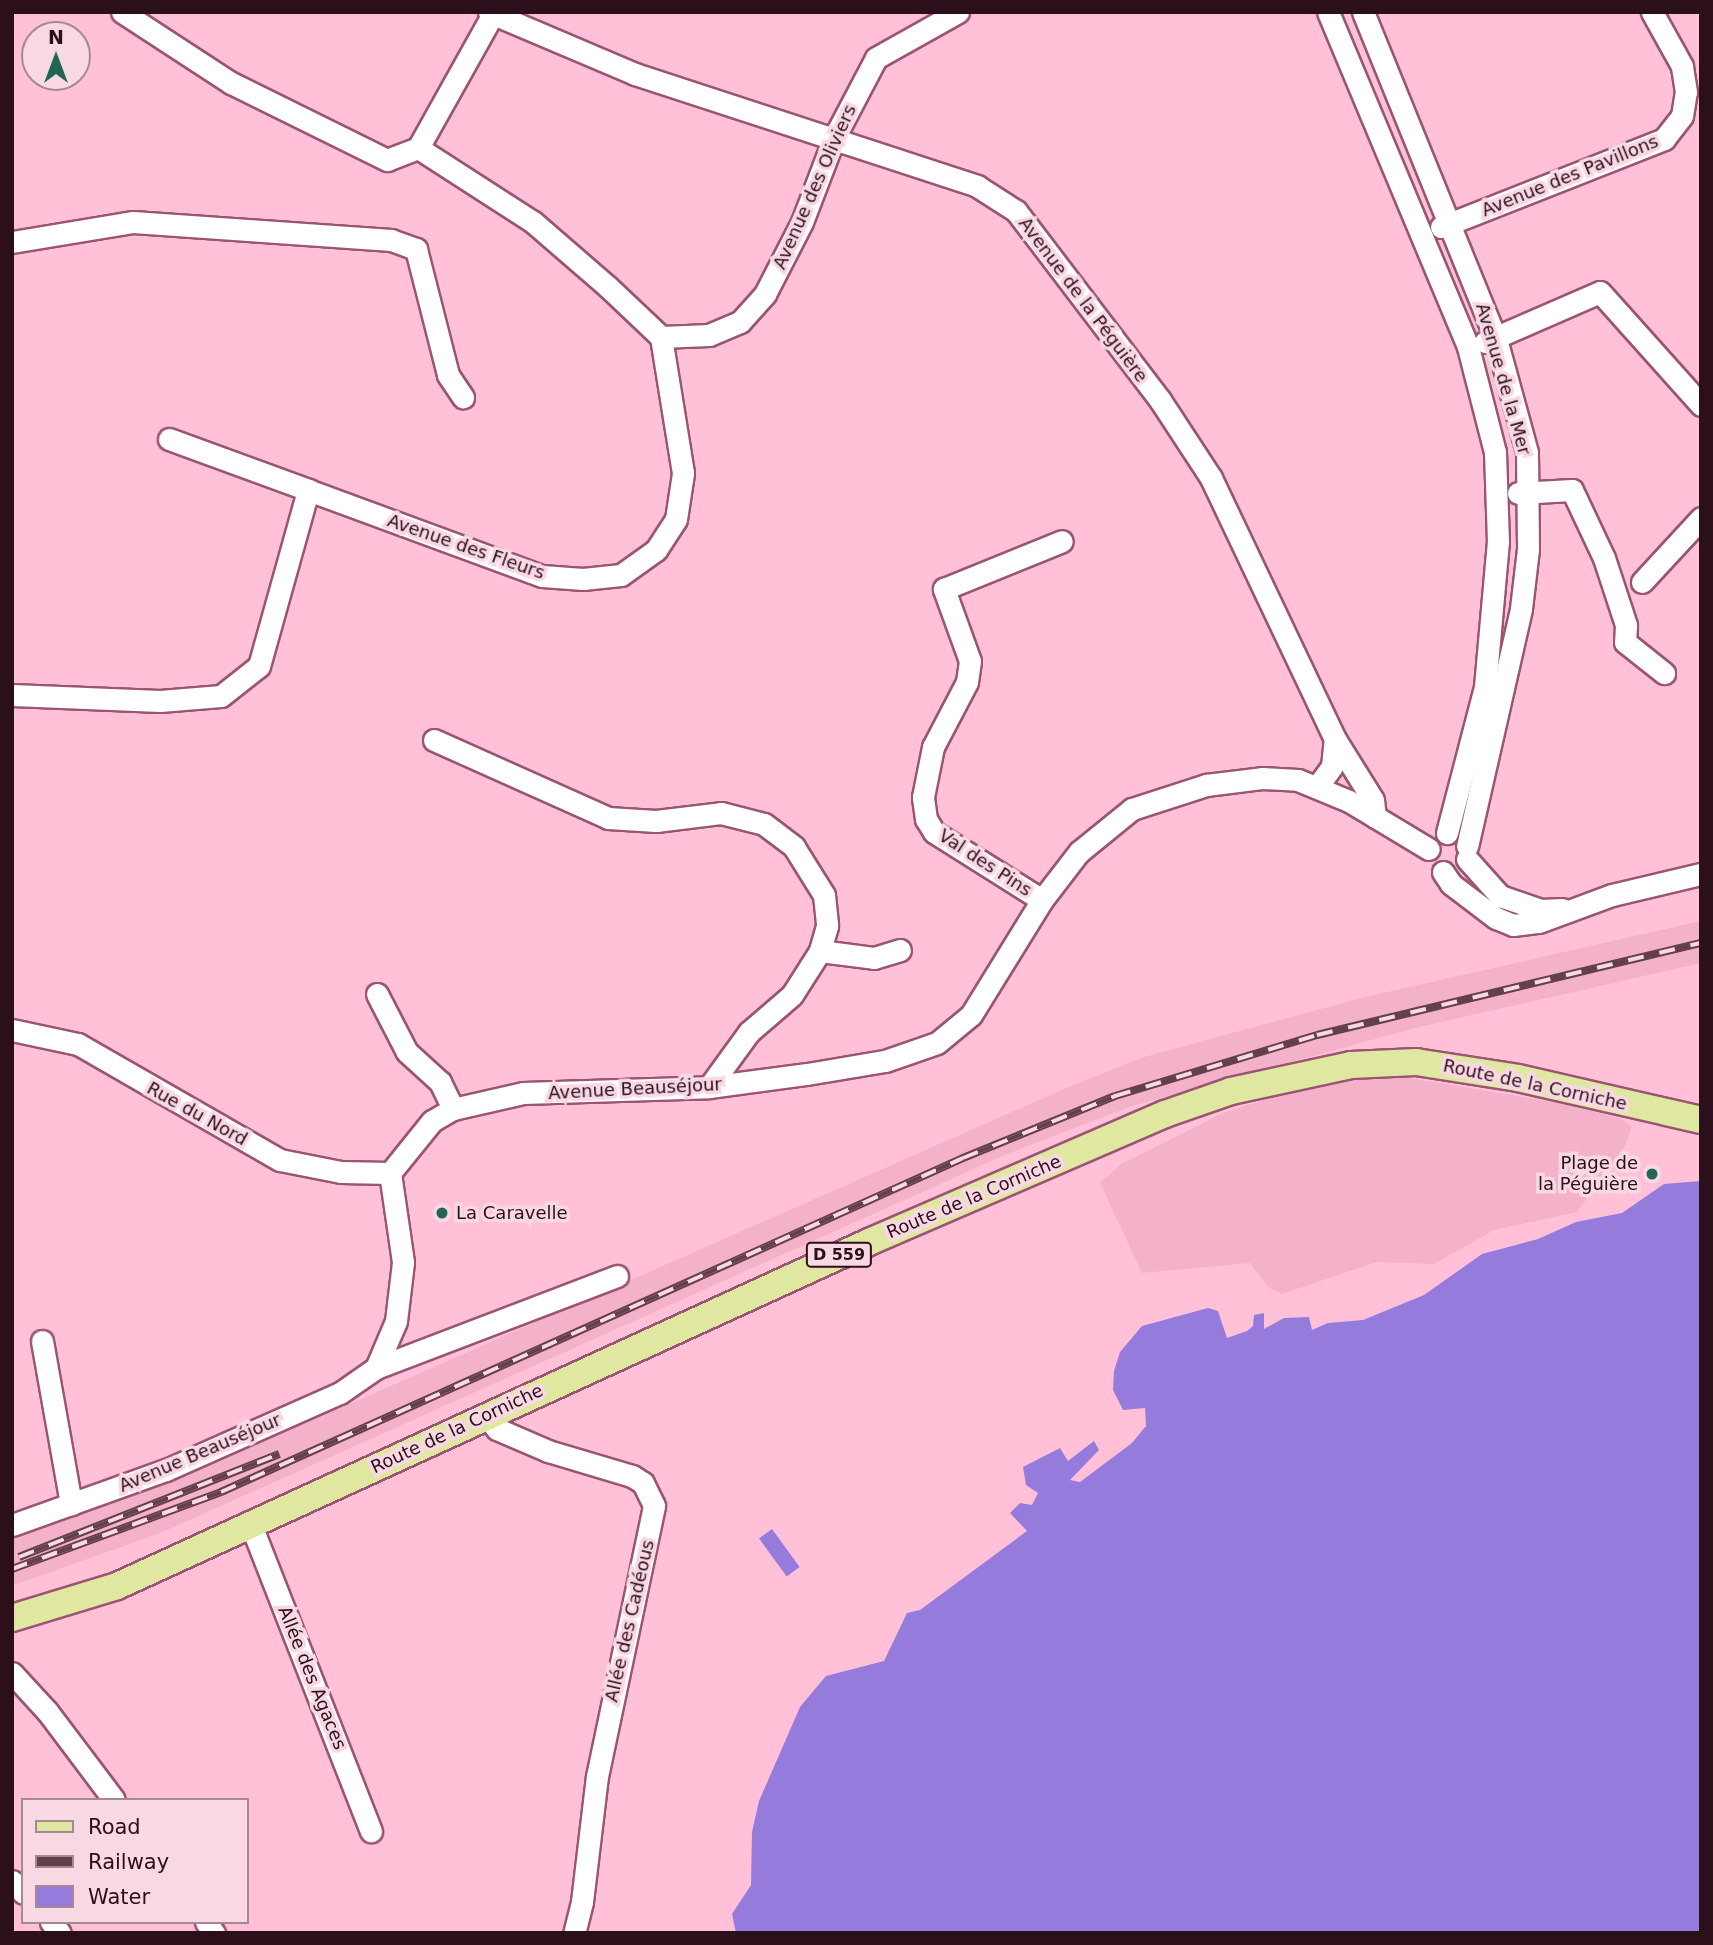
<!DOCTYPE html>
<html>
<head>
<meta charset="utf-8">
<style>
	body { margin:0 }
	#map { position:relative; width:1713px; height:1945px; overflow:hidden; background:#ffc0d8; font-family:"DejaVu Sans",sans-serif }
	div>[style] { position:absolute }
	.built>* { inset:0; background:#f4b1ca }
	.water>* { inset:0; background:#957bdc; transform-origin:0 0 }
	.roads { filter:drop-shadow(2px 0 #995572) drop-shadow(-2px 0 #995572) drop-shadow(0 2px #995572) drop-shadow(0 -2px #995572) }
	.minor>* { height:21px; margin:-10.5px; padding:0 10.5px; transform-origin:10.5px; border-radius:10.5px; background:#fff }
	.major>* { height:26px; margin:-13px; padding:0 13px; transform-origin:13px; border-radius:13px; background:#e0e7a0 }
	.rail>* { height:8px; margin-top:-4px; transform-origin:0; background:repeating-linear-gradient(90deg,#f8d8e3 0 16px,#643f4e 0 32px); box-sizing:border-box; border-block:2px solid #643f4e }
	.dots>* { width:19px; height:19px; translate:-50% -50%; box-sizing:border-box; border:4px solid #f8d8e3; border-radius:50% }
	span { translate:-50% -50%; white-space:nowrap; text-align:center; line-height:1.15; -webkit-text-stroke:7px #f8d8e3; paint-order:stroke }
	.shield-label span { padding:2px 5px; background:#f8d8e3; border:2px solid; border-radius:5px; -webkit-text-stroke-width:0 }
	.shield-label { font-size:16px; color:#2b0f1b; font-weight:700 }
	.street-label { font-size:18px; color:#2b0f1b }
	.poi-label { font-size:18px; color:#2b0f1b }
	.right { translate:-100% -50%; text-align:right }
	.left { translate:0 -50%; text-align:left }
	.frame { position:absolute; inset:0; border:14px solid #2b0f1b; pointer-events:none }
	.legend { position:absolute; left:21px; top:1798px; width:228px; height:126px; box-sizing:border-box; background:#f8d8e3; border:2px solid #a68893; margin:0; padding:9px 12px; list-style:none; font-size:21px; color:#2b0f1b }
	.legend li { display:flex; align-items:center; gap:14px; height:35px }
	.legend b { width:35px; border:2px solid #a68893 }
	.north { position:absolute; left:21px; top:21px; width:70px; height:70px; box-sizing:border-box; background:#f8d8e3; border:2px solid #a68893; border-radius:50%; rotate:0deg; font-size:19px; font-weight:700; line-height:28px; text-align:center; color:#2b0f1b }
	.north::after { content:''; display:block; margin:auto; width:24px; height:32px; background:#246656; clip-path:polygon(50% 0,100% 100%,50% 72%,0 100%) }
</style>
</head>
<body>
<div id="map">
	<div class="built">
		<div style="clip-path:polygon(1701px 921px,1701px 963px,1415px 1028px,1132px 1106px,1007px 1154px,163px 1532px,12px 1586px,12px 1540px,189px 1475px,1064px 1089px,1144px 1057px,1361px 998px)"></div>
		<div style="clip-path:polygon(1386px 1074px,1559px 1103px,1619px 1118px,1632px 1126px,1625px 1146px,1577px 1212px,1494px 1230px,1434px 1264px,1377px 1262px,1282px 1294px,1269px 1288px,1250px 1263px,1142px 1273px,1100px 1183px,1121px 1164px,1225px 1112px,1294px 1091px)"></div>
	</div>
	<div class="water">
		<div style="clip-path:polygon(1701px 1181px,1701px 1933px,736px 1933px,732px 1914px,751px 1885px,752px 1832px,759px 1801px,800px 1707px,826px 1676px,884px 1661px,907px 1613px,920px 1610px,1027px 1531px,1010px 1513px,1020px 1503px,1032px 1505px,1038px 1493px,1026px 1485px,1023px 1467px,1060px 1448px,1068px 1461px,1094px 1441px,1099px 1450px,1070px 1480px,1080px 1482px,1132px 1443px,1146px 1426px,1145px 1408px,1123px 1410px,1113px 1390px,1114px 1371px,1120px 1352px,1142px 1326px,1208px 1308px,1218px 1311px,1227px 1338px,1247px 1331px,1253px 1326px,1254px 1315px,1264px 1313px,1264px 1329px,1284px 1318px,1309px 1317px,1312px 1330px,1328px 1323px,1363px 1320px,1424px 1295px,1482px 1254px,1538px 1239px,1576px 1222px,1622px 1213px,1664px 1184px)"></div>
		<div style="left:772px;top:1529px;width:47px;height:16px;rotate:54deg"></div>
	</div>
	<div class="roads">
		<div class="minor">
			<div style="left:489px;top:12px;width:159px;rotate:23deg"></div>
			<div style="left:635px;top:74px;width:360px;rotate:18.1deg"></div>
			<div style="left:977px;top:186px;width:46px;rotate:32.7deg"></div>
			<div style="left:1016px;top:211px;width:238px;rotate:52.7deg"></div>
			<div style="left:1160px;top:400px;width:93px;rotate:56.8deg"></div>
			<div style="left:1211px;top:478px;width:289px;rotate:64.6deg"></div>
			<div style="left:1335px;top:739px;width:72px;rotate:58.1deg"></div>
			<div style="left:1373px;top:800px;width:17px;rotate:83deg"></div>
			<div style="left:1328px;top:12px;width:363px;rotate:67.3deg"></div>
			<div style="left:1468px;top:347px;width:108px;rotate:75.6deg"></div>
			<div style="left:1495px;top:452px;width:89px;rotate:88.1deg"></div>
			<div style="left:1498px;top:541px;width:147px;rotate:95.1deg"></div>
			<div style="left:1485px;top:687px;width:151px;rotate:104.6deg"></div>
			<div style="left:1363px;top:12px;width:353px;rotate:67.9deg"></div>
			<div style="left:1496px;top:339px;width:117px;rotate:74.7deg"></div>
			<div style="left:1527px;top:452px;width:97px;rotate:89.4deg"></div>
			<div style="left:1528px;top:549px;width:60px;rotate:96.7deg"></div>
			<div style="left:1521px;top:609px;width:243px;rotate:102.8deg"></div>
			<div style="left:418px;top:148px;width:154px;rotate:-60.8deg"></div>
			<div style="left:1441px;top:227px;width:240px;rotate:-21.5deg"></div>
			<div style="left:1664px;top:139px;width:29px;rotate:-52deg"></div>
			<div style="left:1682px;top:116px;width:24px;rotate:-81deg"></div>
			<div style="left:1686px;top:92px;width:26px;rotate:-99deg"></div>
			<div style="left:1682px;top:66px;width:62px;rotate:-119.1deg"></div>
			<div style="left:12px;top:242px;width:123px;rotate:-9.4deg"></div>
			<div style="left:133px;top:222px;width:259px;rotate:4deg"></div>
			<div style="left:391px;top:240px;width:27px;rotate:20deg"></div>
			<div style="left:416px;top:249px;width:130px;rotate:75.7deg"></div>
			<div style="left:448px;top:375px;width:27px;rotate:56deg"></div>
			<div style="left:661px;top:337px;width:48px;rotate:-2.4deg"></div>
			<div style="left:709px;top:335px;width:34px;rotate:-23deg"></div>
			<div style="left:740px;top:322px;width:38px;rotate:-48deg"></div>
			<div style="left:765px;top:294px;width:81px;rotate:-62.8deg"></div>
			<div style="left:802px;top:222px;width:90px;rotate:-69.1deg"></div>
			<div style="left:834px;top:138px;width:90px;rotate:-62.3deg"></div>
			<div style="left:876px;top:58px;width:94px;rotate:-29.3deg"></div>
			<div style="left:1485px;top:342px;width:125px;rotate:-23.5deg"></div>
			<div style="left:1600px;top:292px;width:152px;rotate:48.2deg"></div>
			<div style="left:169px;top:439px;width:148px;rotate:20.1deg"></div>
			<div style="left:1518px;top:493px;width:54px;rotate:-3.2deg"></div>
			<div style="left:1572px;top:490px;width:75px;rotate:64.8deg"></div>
			<div style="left:1604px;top:558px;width:71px;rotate:71.8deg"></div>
			<div style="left:1626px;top:625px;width:17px;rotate:93deg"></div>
			<div style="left:1625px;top:642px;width:50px;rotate:38.5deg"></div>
			<div style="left:1642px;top:582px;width:87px;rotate:-47.3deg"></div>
			<div style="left:12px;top:695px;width:148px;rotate:2.3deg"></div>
			<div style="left:160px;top:701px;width:61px;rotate:-4.7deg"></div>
			<div style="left:221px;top:696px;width:48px;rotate:-38.3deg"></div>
			<div style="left:259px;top:666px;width:183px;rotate:-74.4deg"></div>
			<div style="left:308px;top:490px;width:249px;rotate:20.2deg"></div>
			<div style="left:542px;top:576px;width:41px;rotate:4.2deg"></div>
			<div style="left:583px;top:579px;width:38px;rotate:-6deg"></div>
			<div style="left:621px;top:575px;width:43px;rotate:-35.5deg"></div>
			<div style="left:656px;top:550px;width:37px;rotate:-57deg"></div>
			<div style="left:676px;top:519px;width:47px;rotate:-81.3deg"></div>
			<div style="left:683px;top:473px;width:138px;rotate:-99.2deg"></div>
			<div style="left:661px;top:337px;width:74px;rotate:-136.6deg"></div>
			<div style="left:607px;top:286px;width:98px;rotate:-139.1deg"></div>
			<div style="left:533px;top:222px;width:137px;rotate:-147.2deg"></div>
			<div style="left:418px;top:148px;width:33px;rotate:159deg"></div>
			<div style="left:387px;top:160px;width:174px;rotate:-153.7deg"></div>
			<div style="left:231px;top:83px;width:130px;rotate:-146.9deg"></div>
			<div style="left:434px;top:740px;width:191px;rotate:24.1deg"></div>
			<div style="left:608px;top:818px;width:48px;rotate:3.6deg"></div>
			<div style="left:656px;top:821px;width:65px;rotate:-7deg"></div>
			<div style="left:721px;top:813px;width:44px;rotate:14.3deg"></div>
			<div style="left:764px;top:824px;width:38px;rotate:37deg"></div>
			<div style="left:794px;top:847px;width:57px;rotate:58deg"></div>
			<div style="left:824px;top:895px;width:31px;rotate:84deg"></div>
			<div style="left:827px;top:926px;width:26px;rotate:106deg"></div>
			<div style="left:820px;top:951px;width:52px;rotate:122.5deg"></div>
			<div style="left:792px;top:995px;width:57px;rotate:139.3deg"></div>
			<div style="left:749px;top:1032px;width:68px;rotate:126deg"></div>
			<div style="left:1317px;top:787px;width:26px;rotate:-54deg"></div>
			<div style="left:1332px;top:766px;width:27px;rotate:-84deg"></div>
			<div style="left:1467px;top:859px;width:50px;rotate:48.3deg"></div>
			<div style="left:1500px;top:896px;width:43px;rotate:18.9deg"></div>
			<div style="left:1541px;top:910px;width:21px;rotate:-3deg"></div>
			<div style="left:1443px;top:872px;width:14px;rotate:56deg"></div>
			<div style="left:1451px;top:884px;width:56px;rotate:37.1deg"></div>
			<div style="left:1496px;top:918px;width:18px;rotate:22deg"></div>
			<div style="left:1513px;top:925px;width:26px;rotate:-7deg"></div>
			<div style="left:1539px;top:922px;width:78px;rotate:-20.3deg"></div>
			<div style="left:1612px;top:895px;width:91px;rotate:-13.3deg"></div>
			<div style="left:1042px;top:900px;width:128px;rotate:-147.8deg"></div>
			<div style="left:934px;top:832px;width:15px;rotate:-122deg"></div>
			<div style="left:926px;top:819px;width:22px;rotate:-98deg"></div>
			<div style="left:923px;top:797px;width:51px;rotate:-78.7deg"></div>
			<div style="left:933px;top:747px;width:73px;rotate:-62.4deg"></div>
			<div style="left:967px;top:682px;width:21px;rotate:-82deg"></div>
			<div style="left:970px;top:661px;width:77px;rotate:-109.9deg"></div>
			<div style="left:944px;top:589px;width:127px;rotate:-22.1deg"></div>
			<div style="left:820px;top:951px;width:54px;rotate:7.4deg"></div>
			<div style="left:874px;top:958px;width:27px;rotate:-17deg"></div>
			<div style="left:377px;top:994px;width:65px;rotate:62.7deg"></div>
			<div style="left:407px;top:1052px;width:45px;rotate:42.3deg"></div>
			<div style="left:440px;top:1082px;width:30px;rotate:64deg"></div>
			<div style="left:12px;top:1030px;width:67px;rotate:12deg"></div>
			<div style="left:78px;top:1044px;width:233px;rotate:29.9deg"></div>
			<div style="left:280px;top:1160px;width:62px;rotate:11.1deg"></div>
			<div style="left:341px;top:1172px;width:49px;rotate:1.2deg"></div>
			<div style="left:42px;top:1341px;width:166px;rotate:79.9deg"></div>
			<div style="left:376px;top:1368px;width:258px;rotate:-20.9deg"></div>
			<div style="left:486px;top:1415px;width:18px;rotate:52deg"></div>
			<div style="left:497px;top:1429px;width:56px;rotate:23.3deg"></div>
			<div style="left:548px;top:1451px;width:88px;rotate:16.6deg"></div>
			<div style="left:632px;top:1476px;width:13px;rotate:32deg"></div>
			<div style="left:643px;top:1483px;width:25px;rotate:64deg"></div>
			<div style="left:654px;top:1506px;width:276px;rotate:101.9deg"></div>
			<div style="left:597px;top:1776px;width:127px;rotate:96.8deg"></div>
			<div style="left:582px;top:1902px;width:32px;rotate:104deg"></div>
			<div style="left:12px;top:1525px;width:164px;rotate:-19.7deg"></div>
			<div style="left:166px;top:1470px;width:190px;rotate:-23.9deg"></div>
			<div style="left:340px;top:1393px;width:44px;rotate:-34.8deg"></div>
			<div style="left:376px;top:1368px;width:51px;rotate:-66.9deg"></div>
			<div style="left:396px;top:1321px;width:59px;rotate:-83.2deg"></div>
			<div style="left:403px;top:1262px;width:90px;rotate:-98.3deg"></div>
			<div style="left:390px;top:1173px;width:67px;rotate:-51.1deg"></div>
			<div style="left:432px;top:1121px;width:24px;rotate:-30deg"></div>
			<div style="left:453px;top:1109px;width:72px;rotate:-12.9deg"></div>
			<div style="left:523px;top:1093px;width:186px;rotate:-1.8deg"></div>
			<div style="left:709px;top:1087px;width:99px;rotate:-7.6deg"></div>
			<div style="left:807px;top:1074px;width:79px;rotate:-9.5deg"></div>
			<div style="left:885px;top:1061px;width:55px;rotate:-19.1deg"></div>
			<div style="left:937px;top:1043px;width:44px;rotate:-39.5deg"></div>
			<div style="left:971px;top:1015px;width:135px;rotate:-58.3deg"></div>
			<div style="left:1042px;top:900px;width:61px;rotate:-52.4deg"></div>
			<div style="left:1079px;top:852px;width:68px;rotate:-39.1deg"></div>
			<div style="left:1132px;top:809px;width:78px;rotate:-18deg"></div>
			<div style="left:1206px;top:785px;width:56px;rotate:-7.1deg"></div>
			<div style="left:1262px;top:778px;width:36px;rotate:3deg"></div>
			<div style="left:1298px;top:780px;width:55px;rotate:22.4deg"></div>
			<div style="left:1349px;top:801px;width:93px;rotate:31deg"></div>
			<div style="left:251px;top:1525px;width:329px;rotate:68.6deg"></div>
			<div style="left:12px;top:1673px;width:52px;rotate:47.4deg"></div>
			<div style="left:47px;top:1711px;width:111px;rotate:53deg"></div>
			<div style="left:12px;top:1881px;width:16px;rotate:47deg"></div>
			<div style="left:51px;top:1922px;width:14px;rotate:51deg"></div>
			<div style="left:206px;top:1922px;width:14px;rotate:54deg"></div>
		</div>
		<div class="major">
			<div style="left:12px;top:1618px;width:110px;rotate:-16.9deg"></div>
			<div style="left:117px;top:1586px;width:827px;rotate:-24.58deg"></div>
			<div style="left:869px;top:1242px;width:322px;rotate:-23.4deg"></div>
			<div style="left:1165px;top:1114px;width:70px;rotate:-19.2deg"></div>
			<div style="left:1231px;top:1091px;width:123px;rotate:-12.2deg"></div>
			<div style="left:1351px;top:1065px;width:65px;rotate:-2.6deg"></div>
			<div style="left:1416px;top:1062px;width:103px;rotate:8.9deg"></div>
			<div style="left:1518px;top:1078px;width:188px;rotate:12.9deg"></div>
		</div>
	</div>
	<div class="rail">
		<div style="left:19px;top:1557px;width:280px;rotate:-21.6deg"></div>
		<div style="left:12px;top:1569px;width:223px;rotate:-20.2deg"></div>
		<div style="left:221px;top:1492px;width:814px;rotate:-24.23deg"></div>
		<div style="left:963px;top:1158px;width:164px;rotate:-22.2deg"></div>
		<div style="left:1115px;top:1096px;width:211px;rotate:-16.8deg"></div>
		<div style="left:1317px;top:1035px;width:395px;rotate:-13.5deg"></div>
	</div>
	<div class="dots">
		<div style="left:1652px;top:1174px;background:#246656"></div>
		<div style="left:442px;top:1213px;background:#246656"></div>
	</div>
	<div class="shield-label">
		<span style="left:839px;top:1255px">D 559</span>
	</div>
	<div class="street-label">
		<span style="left:1570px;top:176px;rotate:-22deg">Avenue des Pavillons</span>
		<span style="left:815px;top:187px;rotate:-66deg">Avenue des Oliviers</span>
		<span style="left:1083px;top:300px;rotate:53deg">Avenue de la Péguière</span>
		<span style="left:1503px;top:379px;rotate:74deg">Avenue de la Mer</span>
		<span style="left:466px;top:547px;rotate:19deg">Avenue des Fleurs</span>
		<span style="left:985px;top:863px;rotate:33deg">Val des Pins</span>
		<span style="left:1535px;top:1085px;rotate:12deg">Route de la Corniche</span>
		<span style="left:635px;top:1089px;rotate:-3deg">Avenue Beauséjour</span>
		<span style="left:197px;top:1114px;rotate:29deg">Rue du Nord</span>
		<span style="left:974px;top:1197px;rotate:-23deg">Route de la Corniche</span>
		<span style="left:457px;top:1429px;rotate:-25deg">Route de la Corniche</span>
		<span style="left:200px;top:1453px;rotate:-23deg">Avenue Beauséjour</span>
		<span style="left:630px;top:1621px;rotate:-77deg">Allée des Cadéous</span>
		<span style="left:312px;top:1678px;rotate:68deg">Allée des Agaces</span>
	</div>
	<div class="poi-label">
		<span class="right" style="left:1638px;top:1174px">Plage de<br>la Péguière</span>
		<span class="left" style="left:456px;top:1213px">La Caravelle</span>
	</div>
	<div class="frame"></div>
	<ul class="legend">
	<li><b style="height:9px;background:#e0e7a0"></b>Road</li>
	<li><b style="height:9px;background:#643f4e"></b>Railway</li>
	<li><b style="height:19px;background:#957bdc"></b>Water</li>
	</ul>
	<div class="north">N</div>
</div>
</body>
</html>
